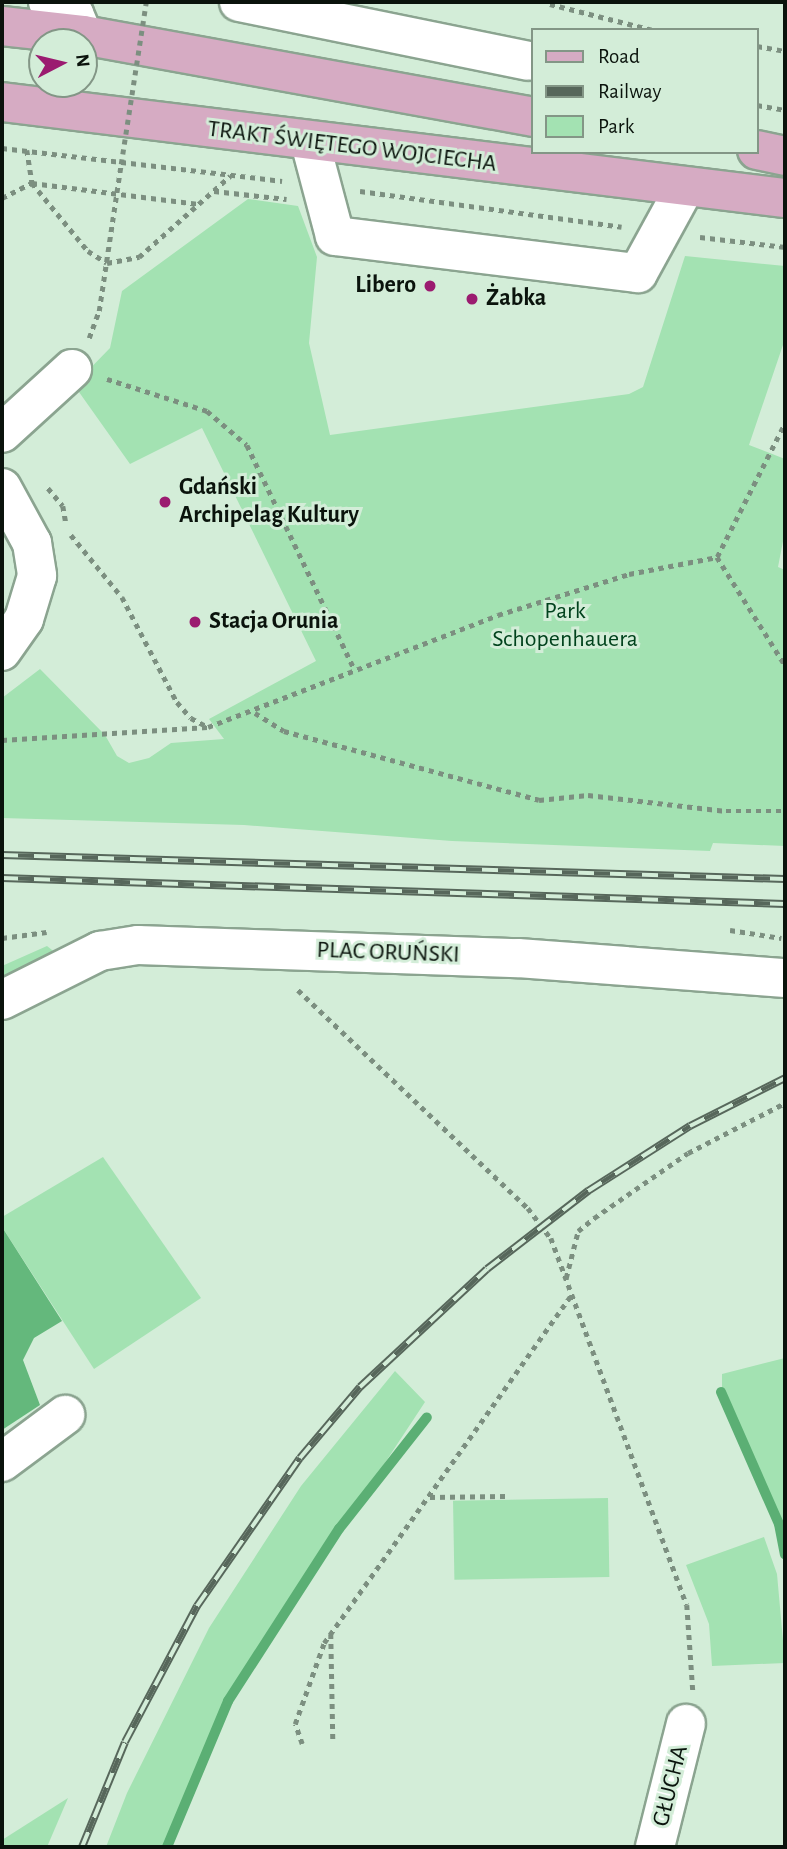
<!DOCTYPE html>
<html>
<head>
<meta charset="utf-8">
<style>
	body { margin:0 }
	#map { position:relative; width:787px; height:1849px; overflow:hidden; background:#d3edd8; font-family:"Alegreya Sans",sans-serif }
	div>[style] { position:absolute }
	.green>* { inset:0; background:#a3e2b2; transform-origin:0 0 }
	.forest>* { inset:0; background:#64b87c }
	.stream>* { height:10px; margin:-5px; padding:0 5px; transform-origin:5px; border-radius:5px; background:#5baf74 }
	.path>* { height:4.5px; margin-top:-2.25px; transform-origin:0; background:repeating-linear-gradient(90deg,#7c8f80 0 5px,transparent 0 10px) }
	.roads { filter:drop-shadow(2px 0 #8ba490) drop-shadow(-2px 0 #8ba490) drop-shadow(0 2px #8ba490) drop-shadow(0 -2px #8ba490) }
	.minor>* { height:38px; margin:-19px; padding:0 19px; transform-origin:19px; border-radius:19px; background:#fff }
	.major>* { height:38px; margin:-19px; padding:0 19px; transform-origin:19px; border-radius:19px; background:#d6abc3 }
	.rail>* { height:8px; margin-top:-4px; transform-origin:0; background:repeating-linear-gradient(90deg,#d3edd8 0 16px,#57675b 0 32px); box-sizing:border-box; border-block:2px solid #57675b }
	.path-bridge>* { height:4.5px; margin-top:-2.25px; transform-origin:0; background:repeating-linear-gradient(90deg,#7c8f80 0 5px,transparent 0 10px) }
	.dots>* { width:19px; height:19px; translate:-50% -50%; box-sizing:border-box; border:4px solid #d3edd8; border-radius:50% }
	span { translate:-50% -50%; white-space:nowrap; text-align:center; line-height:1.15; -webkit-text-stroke:6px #d3edd8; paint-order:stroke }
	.street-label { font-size:24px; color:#0a130c }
	.poi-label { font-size:24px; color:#0a130c; font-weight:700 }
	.right { translate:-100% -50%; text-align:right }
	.left { translate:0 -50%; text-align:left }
	.park-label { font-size:24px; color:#00421c }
	.frame { position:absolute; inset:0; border:4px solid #0a130c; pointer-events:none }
	.legend { position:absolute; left:531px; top:28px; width:228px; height:126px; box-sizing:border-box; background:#d3edd8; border:2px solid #839686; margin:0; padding:9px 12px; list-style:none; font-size:21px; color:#0a130c }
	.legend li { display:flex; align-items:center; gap:14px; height:35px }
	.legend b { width:35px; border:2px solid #839686 }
	.north { position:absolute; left:28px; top:28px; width:70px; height:70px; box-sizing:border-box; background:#d3edd8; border:2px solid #839686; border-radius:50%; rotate:83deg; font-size:19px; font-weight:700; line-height:28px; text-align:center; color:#0a130c }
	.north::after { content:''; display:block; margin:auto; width:24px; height:32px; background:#9b1b70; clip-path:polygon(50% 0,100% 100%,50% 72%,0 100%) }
</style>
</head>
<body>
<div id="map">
	<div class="green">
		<div style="clip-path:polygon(248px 199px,298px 206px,317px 257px,309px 343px,330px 435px,629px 394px,643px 387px,685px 256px,785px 266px,785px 339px,749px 445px,785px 459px,785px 531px,778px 567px,785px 570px,785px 846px,713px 843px,710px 851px,452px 841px,244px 825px,2px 818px,2px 698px,40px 669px,105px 735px,117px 756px,129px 763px,149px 758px,171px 743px,224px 739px,209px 719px,316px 661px,202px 428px,130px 464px,74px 385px,110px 348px,122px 291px)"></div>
		<div style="clip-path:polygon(47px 946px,57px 954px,2px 981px,2px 966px)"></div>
		<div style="clip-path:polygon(103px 1157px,201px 1298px,94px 1369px,2px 1227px,2px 1217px)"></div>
		<div style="clip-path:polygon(785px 1358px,785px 1572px,781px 1525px,722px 1388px,722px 1374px)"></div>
		<div style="clip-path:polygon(395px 1371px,425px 1402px,228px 1701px,167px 1847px,106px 1847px,127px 1793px,209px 1628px,301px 1486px)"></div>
		<div style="left:608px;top:1498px;width:79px;height:155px;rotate:89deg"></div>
		<div style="clip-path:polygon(764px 1537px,777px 1574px,785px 1663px,712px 1666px,709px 1624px,686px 1565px)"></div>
		<div style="clip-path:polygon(68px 1798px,47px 1847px,2px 1847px,2px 1840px)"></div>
	</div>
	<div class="forest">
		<div style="clip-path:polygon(2px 1227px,62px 1321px,34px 1338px,23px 1360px,40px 1405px,2px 1430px)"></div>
	</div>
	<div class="stream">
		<div style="left:721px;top:1392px;width:144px;rotate:66.3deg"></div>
		<div style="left:779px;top:1524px;width:31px;rotate:79deg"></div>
		<div style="left:167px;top:1847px;width:158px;rotate:-67.3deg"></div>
		<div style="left:228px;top:1701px;width:205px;rotate:-57.2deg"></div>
		<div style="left:339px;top:1529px;width:142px;rotate:-51.8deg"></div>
	</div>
	<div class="path">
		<div style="left:550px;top:4px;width:106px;rotate:14.2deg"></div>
		<div style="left:757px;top:46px;width:28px;rotate:10deg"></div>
		<div style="left:757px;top:105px;width:28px;rotate:10deg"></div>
		<div style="left:2px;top:148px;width:282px;rotate:6.7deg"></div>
		<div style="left:27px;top:150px;width:33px;rotate:81deg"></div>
		<div style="left:32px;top:183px;width:88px;rotate:50.5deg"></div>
		<div style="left:88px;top:251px;width:22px;rotate:32deg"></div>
		<div style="left:107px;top:263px;width:33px;rotate:-11deg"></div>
		<div style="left:139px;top:257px;width:122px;rotate:-41.7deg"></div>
		<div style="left:214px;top:191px;width:73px;rotate:6.3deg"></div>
		<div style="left:360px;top:191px;width:264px;rotate:7.8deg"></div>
		<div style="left:2px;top:198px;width:34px;rotate:-27deg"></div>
		<div style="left:32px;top:183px;width:168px;rotate:7.2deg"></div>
		<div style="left:700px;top:237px;width:86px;rotate:6.7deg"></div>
		<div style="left:89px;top:338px;width:29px;rotate:-70deg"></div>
		<div style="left:99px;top:311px;width:149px;rotate:-81.5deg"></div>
		<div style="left:107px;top:379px;width:105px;rotate:17.7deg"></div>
		<div style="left:207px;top:411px;width:52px;rotate:40.4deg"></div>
		<div style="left:247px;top:445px;width:247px;rotate:64.4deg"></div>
		<div style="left:48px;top:488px;width:23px;rotate:50deg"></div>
		<div style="left:63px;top:506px;width:17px;rotate:80deg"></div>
		<div style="left:71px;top:535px;width:80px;rotate:50.6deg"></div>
		<div style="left:122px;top:597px;width:119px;rotate:62.4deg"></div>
		<div style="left:177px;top:702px;width:21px;rotate:49deg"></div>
		<div style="left:191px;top:718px;width:19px;rotate:28deg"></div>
		<div style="left:717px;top:557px;width:148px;rotate:-63.1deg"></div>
		<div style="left:717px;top:557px;width:128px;rotate:57.8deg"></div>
		<div style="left:255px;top:713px;width:34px;rotate:32deg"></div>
		<div style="left:284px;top:731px;width:264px;rotate:15.1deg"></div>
		<div style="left:539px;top:800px;width:49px;rotate:-5.8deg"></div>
		<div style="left:588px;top:795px;width:139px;rotate:6.6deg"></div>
		<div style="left:726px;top:811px;width:59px"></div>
		<div style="left:2px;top:740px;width:206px;rotate:-3.6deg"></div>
		<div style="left:208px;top:727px;width:311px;rotate:-21.1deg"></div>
		<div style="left:498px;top:615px;width:137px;rotate:-17.4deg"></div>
		<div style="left:629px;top:574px;width:90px;rotate:-10.9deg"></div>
		<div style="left:730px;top:930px;width:52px;rotate:8.9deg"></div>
		<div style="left:2px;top:938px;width:45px;rotate:-7.6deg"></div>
		<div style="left:298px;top:990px;width:317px;rotate:43.5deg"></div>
		<div style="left:528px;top:1208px;width:38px;rotate:53deg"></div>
		<div style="left:551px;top:1238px;width:391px;rotate:69.7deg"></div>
		<div style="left:687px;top:1605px;width:85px;rotate:86deg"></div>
		<div style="left:566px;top:1278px;width:49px;rotate:-75.7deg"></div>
		<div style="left:578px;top:1231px;width:21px;rotate:-39deg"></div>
		<div style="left:594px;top:1218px;width:114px;rotate:-34.7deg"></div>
		<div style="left:688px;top:1153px;width:109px;rotate:-27.3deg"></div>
		<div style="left:430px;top:1497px;width:76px;rotate:-0.8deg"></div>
		<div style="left:331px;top:1634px;width:108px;rotate:88.9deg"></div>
		<div style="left:302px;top:1744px;width:21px;rotate:-109deg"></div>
		<div style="left:295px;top:1724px;width:86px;rotate:-70.3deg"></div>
		<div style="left:324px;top:1643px;width:426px;rotate:-54.6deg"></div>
	</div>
	<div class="roads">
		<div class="minor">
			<div style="left:48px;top:2px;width:29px;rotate:25deg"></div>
			<div style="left:74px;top:14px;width:23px;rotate:67deg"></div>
			<div style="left:239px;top:2px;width:295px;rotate:11.5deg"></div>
			<div style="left:310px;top:142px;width:97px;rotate:75.1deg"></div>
			<div style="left:335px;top:236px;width:305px;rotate:7deg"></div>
			<div style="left:638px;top:273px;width:98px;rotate:-61.3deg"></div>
			<div style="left:2px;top:433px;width:95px;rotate:-42.4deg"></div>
			<div style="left:2px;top:488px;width:63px;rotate:61.4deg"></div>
			<div style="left:32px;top:543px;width:33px;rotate:81deg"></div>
			<div style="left:37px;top:576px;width:45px;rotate:106.8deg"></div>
			<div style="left:24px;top:619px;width:39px;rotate:125deg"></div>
			<div style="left:2px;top:1000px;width:110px;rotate:-26.6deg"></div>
			<div style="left:100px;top:951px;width:38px;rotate:-9deg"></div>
			<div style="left:138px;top:945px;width:380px;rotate:2deg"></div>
			<div style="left:518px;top:958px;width:268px;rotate:4.3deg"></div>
			<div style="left:2px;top:1462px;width:79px;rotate:-36.7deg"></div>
			<div style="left:655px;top:1847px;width:127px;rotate:-75.9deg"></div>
		</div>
		<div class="major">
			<div style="left:2px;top:26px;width:81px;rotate:6.3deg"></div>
			<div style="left:83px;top:35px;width:457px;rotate:10.3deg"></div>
			<div style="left:2px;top:102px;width:789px;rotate:6.99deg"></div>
			<div style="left:757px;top:150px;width:29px;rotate:12deg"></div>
		</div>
	</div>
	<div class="rail">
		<div style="left:2px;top:855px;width:783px;rotate:1.76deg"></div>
		<div style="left:2px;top:878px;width:783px;rotate:1.9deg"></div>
		<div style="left:82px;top:1847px;width:113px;rotate:-67.7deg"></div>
		<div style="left:125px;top:1742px;width:154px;rotate:-62.1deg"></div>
		<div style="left:197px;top:1606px;width:180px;rotate:-55.2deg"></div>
		<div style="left:300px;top:1458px;width:93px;rotate:-49.8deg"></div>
		<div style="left:360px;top:1387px;width:173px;rotate:-42.9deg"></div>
		<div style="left:487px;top:1269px;width:128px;rotate:-37.7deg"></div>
		<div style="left:588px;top:1191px;width:121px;rotate:-32.5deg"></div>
		<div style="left:690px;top:1126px;width:106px;rotate:-26.8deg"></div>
	</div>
	<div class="path-bridge">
		<div style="left:121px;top:164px;width:164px;rotate:-81.2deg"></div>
	</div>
	<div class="dots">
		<div style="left:430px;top:286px;background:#9b1b70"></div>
		<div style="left:472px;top:299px;background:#9b1b70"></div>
		<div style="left:165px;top:502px;background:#9b1b70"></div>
		<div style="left:195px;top:622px;background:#9b1b70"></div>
	</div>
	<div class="street-label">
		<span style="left:352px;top:147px;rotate:7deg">TRAKT ŚWIĘTEGO WOJCIECHA</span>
		<span style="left:388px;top:953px;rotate:2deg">PLAC ORUŃSKI</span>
		<span style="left:671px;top:1786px;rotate:-76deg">GŁUCHA</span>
	</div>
	<div class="poi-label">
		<span class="right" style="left:416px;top:286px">Libero</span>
		<span class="left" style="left:486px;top:299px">Żabka</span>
		<span class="left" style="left:179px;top:502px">Gdański<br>Archipelag Kultury</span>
		<span class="left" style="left:209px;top:622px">Stacja Orunia</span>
	</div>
	<div class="park-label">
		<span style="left:565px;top:626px">Park<br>Schopenhauera</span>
	</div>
	<div class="frame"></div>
	<ul class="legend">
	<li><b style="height:9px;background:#d6abc3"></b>Road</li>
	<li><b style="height:9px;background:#57675b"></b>Railway</li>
	<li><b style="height:19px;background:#a3e2b2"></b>Park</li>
	</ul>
	<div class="north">N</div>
</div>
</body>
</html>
